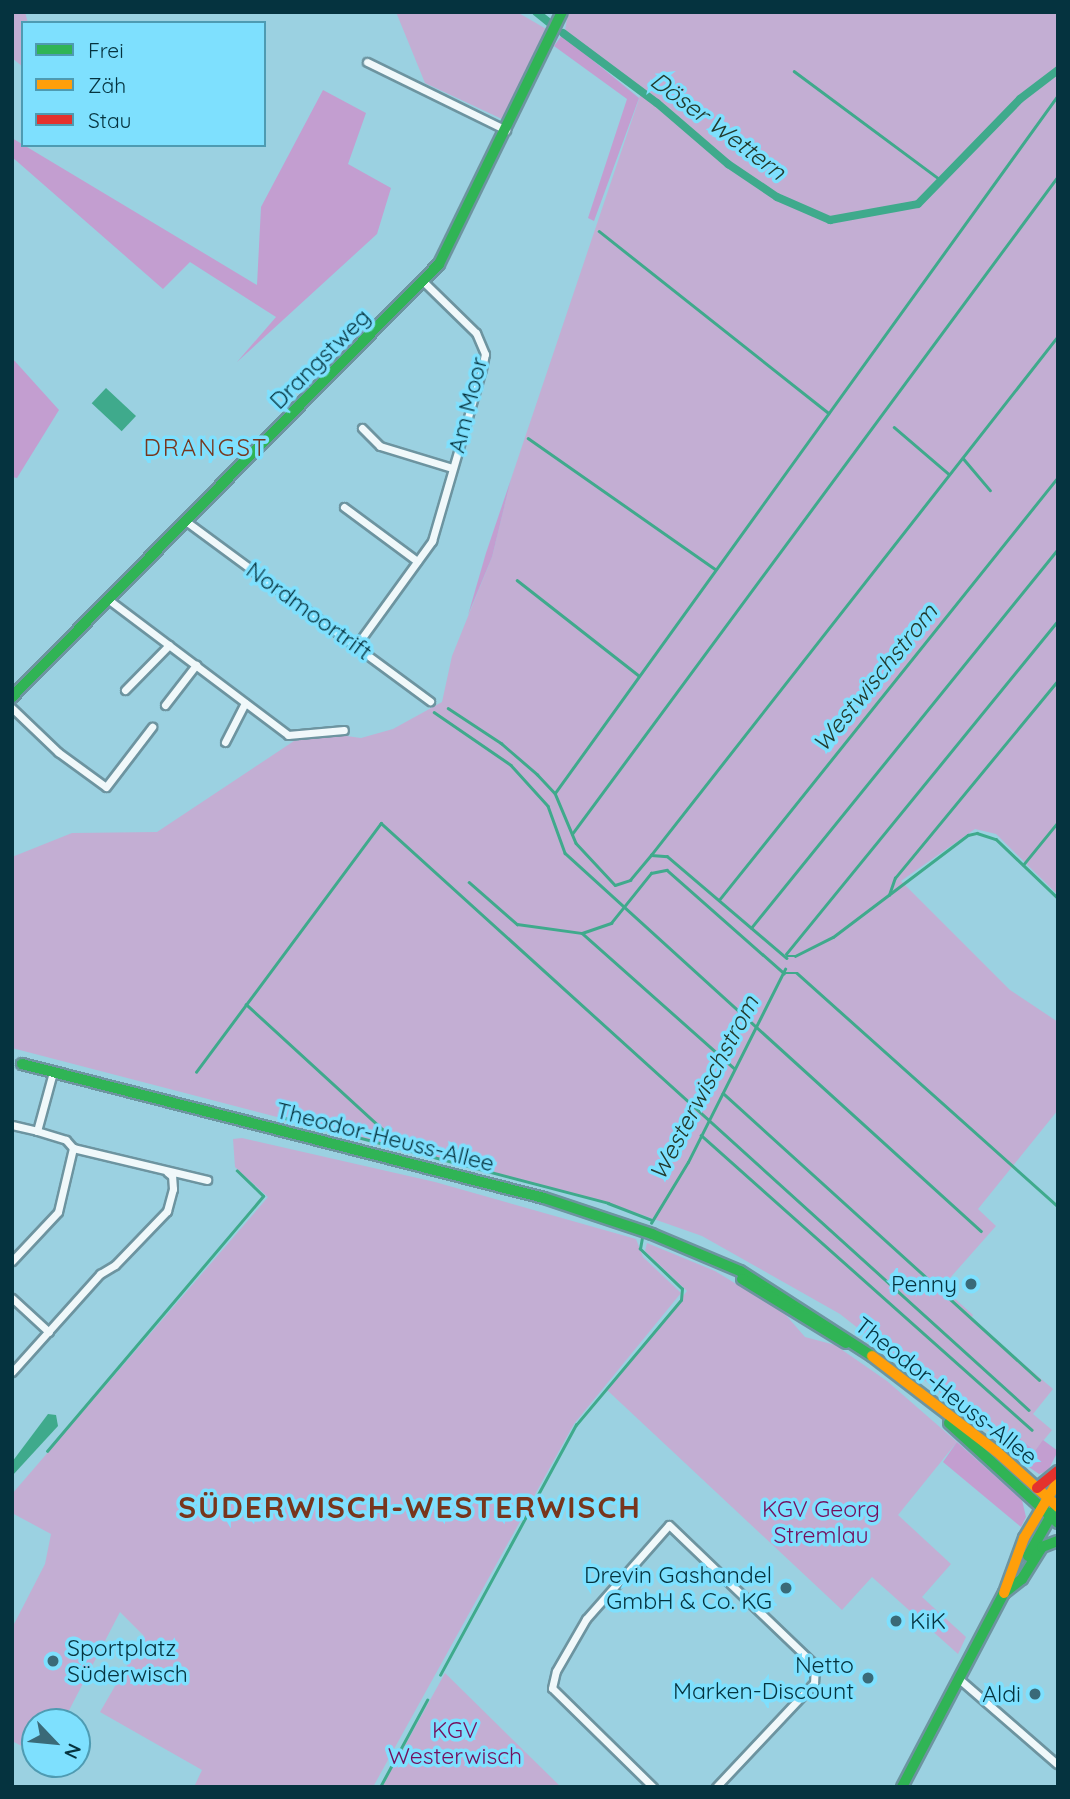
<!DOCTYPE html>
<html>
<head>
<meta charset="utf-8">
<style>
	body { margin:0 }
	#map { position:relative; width:1070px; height:1799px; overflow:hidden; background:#9bd1e1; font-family:Quicksand,sans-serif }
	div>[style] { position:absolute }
	.green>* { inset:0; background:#c3aed3 }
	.forest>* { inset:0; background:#c39ed0 }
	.water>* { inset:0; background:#3faa8c; transform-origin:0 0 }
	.stream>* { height:2.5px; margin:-1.25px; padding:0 1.25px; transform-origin:1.25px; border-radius:1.25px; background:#3faa8c }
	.canal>* { height:8px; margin:-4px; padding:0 4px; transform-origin:4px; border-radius:4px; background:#3faa8c }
	.roads { filter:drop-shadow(2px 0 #6d94a0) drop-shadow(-2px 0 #6d94a0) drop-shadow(0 2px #6d94a0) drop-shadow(0 -2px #6d94a0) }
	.street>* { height:7px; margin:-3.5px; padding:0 3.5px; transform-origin:3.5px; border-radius:3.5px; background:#f0f8fa }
	.fast>* { height:10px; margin:-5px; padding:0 5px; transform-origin:5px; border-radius:5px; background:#30b455 }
	.slow>* { height:10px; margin:-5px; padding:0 5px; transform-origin:5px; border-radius:5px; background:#ff9f0a }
	.jam>* { height:10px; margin:-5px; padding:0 5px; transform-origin:5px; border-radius:5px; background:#e5322d }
	.dots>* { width:19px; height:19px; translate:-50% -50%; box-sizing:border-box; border:4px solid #7ee0fe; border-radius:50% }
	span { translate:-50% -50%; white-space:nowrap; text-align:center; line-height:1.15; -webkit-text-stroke:7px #7ee0fe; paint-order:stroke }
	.street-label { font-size:23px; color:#05333f }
	.poi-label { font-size:23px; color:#05333f }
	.right { translate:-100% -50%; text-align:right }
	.left { translate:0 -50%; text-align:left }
	.park-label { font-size:23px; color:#750e5d }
	.water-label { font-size:24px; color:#223b2e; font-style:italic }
	.neighbourhood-label { font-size:24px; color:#78361d; letter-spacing:2px }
	.district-label { font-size:30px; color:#78361d; font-weight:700; letter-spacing:2px }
	.frame { position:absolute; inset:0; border:14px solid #05333f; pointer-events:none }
	.legend { position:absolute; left:21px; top:21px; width:245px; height:126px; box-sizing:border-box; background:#7ee0fe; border:2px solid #4e9bb2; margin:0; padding:9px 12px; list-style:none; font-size:21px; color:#05333f }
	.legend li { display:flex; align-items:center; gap:14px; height:35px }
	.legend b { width:35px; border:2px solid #4e9bb2 }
	.north { position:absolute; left:21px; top:1708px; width:70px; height:70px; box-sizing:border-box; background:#7ee0fe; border:2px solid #4e9bb2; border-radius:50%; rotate:116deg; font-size:19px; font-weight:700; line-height:28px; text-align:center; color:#05333f }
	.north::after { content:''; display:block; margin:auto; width:24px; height:32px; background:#3a6a78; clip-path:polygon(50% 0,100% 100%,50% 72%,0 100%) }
</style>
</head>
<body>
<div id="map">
	<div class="green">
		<div style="clip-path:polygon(12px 12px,25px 12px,28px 23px,23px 23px,23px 67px,12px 58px)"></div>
		<div style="clip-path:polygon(396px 12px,517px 12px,548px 30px,504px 120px,425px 83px)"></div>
		<div style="clip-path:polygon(568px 12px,1058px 12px,1058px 895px,996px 834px,975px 829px,901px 881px,1010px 990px,1058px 1022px,1058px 1110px,978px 1209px,996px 1226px,942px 1287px,973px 1315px,971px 1319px,1053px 1389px,1033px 1414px,1052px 1430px,1035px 1451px,1017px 1436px,1009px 1447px,840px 1314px,702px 1236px,608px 1203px,12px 1048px,12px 857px,72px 833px,157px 832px,294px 741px,332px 734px,361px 738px,393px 729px,442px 702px,452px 656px,492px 557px,511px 479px,642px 90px,565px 31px)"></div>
		<div style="clip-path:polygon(242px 1138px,435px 1182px,636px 1239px,643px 1257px,681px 1293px,574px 1424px,373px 1787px,194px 1787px,202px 1770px,100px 1712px,144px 1636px,120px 1612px,63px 1722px,35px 1722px,35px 1753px,12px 1741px,12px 1628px,45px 1564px,51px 1534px,12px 1513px,12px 1494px,268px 1197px,235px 1167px,233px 1139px)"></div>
		<div style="clip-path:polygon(647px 1243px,715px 1271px,785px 1314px,805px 1337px,835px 1345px,887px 1381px,957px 1442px,898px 1515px,951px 1564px,922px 1597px,966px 1637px,958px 1654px,872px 1577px,842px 1610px,607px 1390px,687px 1291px,645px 1251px)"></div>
		<div style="clip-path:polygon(445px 1673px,512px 1739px,561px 1787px,382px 1787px)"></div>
	</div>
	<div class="forest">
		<div style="clip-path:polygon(562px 35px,639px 98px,594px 221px,588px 218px,627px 99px,554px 46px)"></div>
		<div style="clip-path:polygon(323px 90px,366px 113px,348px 164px,391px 188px,377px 234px,237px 362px,276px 317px,190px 262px,163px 289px,12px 157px,12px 138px,257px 285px,261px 207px)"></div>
		<div style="clip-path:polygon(12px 358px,59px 410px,17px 478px,12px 477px)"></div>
		<div style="clip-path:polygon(511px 479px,492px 557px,468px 615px,486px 553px)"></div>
		<div style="clip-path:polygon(1017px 1436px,1035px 1451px,1043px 1440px,1058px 1451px,1048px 1471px,1039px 1474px,1005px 1451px)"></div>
		<div style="clip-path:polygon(957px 1442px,1022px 1500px,1026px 1517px,1021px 1527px,943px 1462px)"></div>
	</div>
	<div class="water">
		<div style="left:106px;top:388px;width:41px;height:21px;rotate:43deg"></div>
		<div style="clip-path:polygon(48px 1414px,56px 1415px,58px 1426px,12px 1476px,12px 1462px)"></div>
	</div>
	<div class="stream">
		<div style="left:794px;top:71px;width:183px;rotate:36.6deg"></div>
		<div style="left:599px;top:231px;width:293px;rotate:38.4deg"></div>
		<div style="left:894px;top:427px;width:72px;rotate:40.5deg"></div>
		<div style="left:528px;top:438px;width:228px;rotate:35deg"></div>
		<div style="left:963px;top:458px;width:42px;rotate:49.8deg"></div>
		<div style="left:517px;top:580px;width:154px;rotate:38.1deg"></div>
		<div style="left:448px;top:708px;width:64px;rotate:33.4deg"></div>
		<div style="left:501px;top:743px;width:48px;rotate:40.7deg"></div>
		<div style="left:537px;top:774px;width:26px;rotate:47deg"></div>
		<div style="left:555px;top:793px;width:54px;rotate:67.2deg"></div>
		<div style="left:576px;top:843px;width:57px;rotate:47.1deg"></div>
		<div style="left:615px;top:885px;width:16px;rotate:-18deg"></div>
		<div style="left:630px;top:880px;width:33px;rotate:-50deg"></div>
		<div style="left:651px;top:855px;width:16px;rotate:4deg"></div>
		<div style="left:667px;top:856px;width:157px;rotate:40.4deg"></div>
		<div style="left:434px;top:712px;width:93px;rotate:34.5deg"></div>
		<div style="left:511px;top:765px;width:55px;rotate:47.9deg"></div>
		<div style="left:548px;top:806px;width:50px;rotate:70.1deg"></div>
		<div style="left:565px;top:853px;width:562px;rotate:42.26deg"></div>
		<div style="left:555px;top:793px;width:860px;rotate:-54.22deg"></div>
		<div style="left:572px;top:834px;width:818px;rotate:-53.55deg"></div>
		<div style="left:651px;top:855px;width:660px;rotate:-51.9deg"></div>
		<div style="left:1023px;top:865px;width:55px;rotate:-50.9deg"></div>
		<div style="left:469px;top:882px;width:64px;rotate:41.2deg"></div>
		<div style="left:517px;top:924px;width:66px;rotate:7.9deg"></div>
		<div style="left:582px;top:933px;width:31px;rotate:-19deg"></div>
		<div style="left:611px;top:923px;width:64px;rotate:-51.3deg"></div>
		<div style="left:651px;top:873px;width:16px;rotate:-11deg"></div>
		<div style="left:667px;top:870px;width:156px;rotate:41.4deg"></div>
		<div style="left:784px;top:973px;width:13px"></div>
		<div style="left:797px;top:973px;width:350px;rotate:41.8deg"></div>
		<div style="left:889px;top:895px;width:18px;rotate:-71deg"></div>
		<div style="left:895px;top:878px;width:256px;rotate:-50.5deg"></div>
		<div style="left:719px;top:900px;width:542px;rotate:-51.29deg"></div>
		<div style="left:751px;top:928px;width:488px;rotate:-51deg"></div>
		<div style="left:582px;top:933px;width:203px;rotate:41.6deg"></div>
		<div style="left:786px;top:954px;width:431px;rotate:-50.8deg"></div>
		<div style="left:787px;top:956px;width:8px"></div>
		<div style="left:795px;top:956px;width:42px;rotate:-26.6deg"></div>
		<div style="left:833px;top:937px;width:169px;rotate:-37.1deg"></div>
		<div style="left:968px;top:835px;width:9px;rotate:-13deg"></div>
		<div style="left:977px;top:833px;width:20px;rotate:18deg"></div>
		<div style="left:996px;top:839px;width:86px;rotate:43.6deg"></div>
		<div style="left:246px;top:1004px;width:194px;rotate:42.5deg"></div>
		<div style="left:389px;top:1135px;width:11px;rotate:85deg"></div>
		<div style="left:196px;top:1072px;width:310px;rotate:-53.4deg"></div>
		<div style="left:381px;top:823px;width:874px;rotate:42.17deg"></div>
		<div style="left:723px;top:1093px;width:427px;rotate:42.2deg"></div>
		<div style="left:285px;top:1118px;width:334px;rotate:14.7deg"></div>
		<div style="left:608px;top:1203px;width:47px;rotate:21.1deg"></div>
		<div style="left:701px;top:1135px;width:443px;rotate:41.7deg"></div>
		<div style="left:651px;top:1223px;width:71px;rotate:-58.8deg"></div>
		<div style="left:688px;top:1162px;width:216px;rotate:-63.3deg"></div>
		<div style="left:47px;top:1451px;width:334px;rotate:-49.7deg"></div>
		<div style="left:263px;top:1196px;width:36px;rotate:-136deg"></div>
		<div style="left:440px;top:1675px;width:285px;rotate:-61.5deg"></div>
		<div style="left:576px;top:1425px;width:163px;rotate:-50deg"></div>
		<div style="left:681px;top:1300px;width:11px;rotate:-85deg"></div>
		<div style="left:682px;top:1289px;width:58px;rotate:-136.4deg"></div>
		<div style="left:640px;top:1249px;width:11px;rotate:-80deg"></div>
		<div style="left:380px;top:1787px;width:99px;rotate:-61.6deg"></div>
	</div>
	<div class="canal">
		<div style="left:536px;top:12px;width:19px;rotate:39deg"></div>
		<div style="left:563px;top:33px;width:117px;rotate:36.7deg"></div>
		<div style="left:657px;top:103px;width:94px;rotate:40.7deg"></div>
		<div style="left:728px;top:164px;width:59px;rotate:34deg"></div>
		<div style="left:777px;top:197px;width:58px;rotate:23.5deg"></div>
		<div style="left:830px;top:220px;width:89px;rotate:-10.3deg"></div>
		<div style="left:918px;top:204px;width:146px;rotate:-45.8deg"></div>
		<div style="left:1020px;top:99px;width:48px;rotate:-37.3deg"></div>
	</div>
	<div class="roads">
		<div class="street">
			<div style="left:367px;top:62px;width:155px;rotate:26.1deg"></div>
			<div style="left:362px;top:428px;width:25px;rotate:45deg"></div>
			<div style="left:380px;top:446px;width:75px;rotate:17deg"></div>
			<div style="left:344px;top:507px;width:91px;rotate:36.5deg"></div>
			<div style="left:187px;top:522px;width:302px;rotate:36.4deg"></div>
			<div style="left:109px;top:600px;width:224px;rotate:37deg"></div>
			<div style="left:288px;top:735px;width:56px;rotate:-5.1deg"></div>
			<div style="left:356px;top:646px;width:130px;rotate:-54.1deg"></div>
			<div style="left:432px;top:541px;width:179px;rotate:-73.8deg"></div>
			<div style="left:482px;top:369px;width:15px;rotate:-79deg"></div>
			<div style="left:485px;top:354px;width:23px;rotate:-113deg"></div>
			<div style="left:476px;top:333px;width:73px;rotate:-135.6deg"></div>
			<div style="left:125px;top:690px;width:63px;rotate:-45.6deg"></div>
			<div style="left:165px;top:705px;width:51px;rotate:-52.2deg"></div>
			<div style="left:12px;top:708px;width:64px;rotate:43.7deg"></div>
			<div style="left:58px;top:752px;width:59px;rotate:36.1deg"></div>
			<div style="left:106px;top:787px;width:76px;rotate:-52.5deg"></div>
			<div style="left:225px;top:742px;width:44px;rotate:-62.9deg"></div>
			<div style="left:12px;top:1125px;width:26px;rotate:13deg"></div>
			<div style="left:37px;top:1131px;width:61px;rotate:-74.8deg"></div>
			<div style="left:37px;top:1131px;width:30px;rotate:17deg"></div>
			<div style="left:66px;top:1140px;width:11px;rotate:49deg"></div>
			<div style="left:73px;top:1148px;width:138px;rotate:13.4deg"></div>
			<div style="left:12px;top:1261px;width:67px;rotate:-46.8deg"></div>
			<div style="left:58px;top:1212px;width:66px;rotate:-76.8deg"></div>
			<div style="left:12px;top:1298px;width:50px;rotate:42.6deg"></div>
			<div style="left:12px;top:1372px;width:132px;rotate:-48.1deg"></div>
			<div style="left:100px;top:1274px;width:17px;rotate:-31deg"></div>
			<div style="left:115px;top:1265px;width:75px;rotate:-46.1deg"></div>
			<div style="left:167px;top:1211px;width:23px;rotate:-75deg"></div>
			<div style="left:173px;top:1189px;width:13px;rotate:-94deg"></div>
			<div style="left:172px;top:1176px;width:6px;rotate:-141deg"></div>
			<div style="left:958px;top:1678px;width:131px;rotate:41deg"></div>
			<div style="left:653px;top:1787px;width:141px;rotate:-135.6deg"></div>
			<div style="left:552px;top:1688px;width:17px;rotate:-77deg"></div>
			<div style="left:556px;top:1671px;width:60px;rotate:-60deg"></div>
			<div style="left:586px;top:1619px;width:125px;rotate:-48.6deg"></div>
			<div style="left:669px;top:1525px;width:202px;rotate:43.8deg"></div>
			<div style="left:815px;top:1665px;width:18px;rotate:93deg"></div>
			<div style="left:814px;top:1683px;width:143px;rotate:133.3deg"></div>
		</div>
		<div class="fast">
			<div style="left:12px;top:697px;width:608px;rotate:-45.4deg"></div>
			<div style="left:439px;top:264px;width:280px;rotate:-64deg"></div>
			<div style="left:22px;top:1064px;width:539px;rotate:14.4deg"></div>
			<div style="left:544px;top:1198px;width:114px;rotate:18.4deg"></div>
			<div style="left:652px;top:1234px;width:95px;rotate:22.8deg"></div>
			<div style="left:740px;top:1271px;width:157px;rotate:32.8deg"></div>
			<div style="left:742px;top:1279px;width:122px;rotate:31.6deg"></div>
			<div style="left:949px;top:1423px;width:148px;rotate:42.5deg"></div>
			<div style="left:1028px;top:1556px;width:51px;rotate:-60.4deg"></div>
			<div style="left:902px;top:1787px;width:219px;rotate:-62.3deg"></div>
			<div style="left:1004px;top:1593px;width:23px;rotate:-38deg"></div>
			<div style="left:1022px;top:1579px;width:38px;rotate:-58deg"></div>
			<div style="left:1042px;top:1547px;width:17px;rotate:-21deg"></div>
		</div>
		<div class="slow">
			<div style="left:872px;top:1356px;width:156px;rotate:37.5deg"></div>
			<div style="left:996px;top:1451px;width:84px;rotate:42.1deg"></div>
			<div style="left:1004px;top:1593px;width:59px;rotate:-70deg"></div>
			<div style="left:1024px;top:1538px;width:66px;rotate:-59.2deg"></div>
		</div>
		<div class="jam">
			<div style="left:1037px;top:1488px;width:27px;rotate:-39deg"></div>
		</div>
	</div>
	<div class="dots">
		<div style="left:971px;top:1284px;background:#3a6a78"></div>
		<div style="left:786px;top:1588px;background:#3a6a78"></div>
		<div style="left:896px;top:1621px;background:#3a6a78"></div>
		<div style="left:53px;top:1661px;background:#3a6a78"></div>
		<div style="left:868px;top:1678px;background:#3a6a78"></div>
		<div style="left:1035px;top:1694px;background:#3a6a78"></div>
	</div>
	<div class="street-label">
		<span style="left:320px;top:359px;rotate:-45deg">Drangstweg</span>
		<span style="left:468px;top:405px;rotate:-76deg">Am Moor</span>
		<span style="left:309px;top:611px;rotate:36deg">Nordmoortrift</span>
		<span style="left:385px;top:1137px;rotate:14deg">Theodor-Heuss-Allee</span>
		<span style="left:946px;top:1391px;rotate:38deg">Theodor-Heuss-Allee</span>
	</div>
	<div class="poi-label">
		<span class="right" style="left:957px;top:1284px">Penny</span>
		<span class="right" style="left:772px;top:1588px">Drevin Gashandel<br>GmbH &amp; Co. KG</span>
		<span class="left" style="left:910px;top:1621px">KiK</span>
		<span class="left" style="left:67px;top:1661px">Sportplatz<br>Süderwisch</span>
		<span class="right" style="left:854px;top:1678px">Netto<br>Marken-Discount</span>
		<span class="right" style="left:1021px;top:1694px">Aldi</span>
	</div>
	<div class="park-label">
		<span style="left:821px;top:1522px">KGV Georg<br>Stremlau</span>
		<span style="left:455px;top:1743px">KGV<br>Westerwisch</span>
	</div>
	<div class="water-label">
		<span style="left:718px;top:126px;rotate:37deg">Döser Wettern</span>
		<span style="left:875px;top:678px;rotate:-51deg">Westwischstrom</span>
		<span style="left:704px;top:1088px;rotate:-62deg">Westerwischstrom</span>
	</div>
	<div class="neighbourhood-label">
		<span style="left:206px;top:448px">DRANGST</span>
	</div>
	<div class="district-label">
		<span style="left:410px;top:1507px">SÜDERWISCH-WESTERWISCH</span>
	</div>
	<div class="frame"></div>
	<ul class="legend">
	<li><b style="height:9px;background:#30b455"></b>Frei</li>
	<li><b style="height:9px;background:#ff9f0a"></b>Zäh</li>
	<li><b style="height:9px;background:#e5322d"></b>Stau</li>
	</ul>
	<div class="north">N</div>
</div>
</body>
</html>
